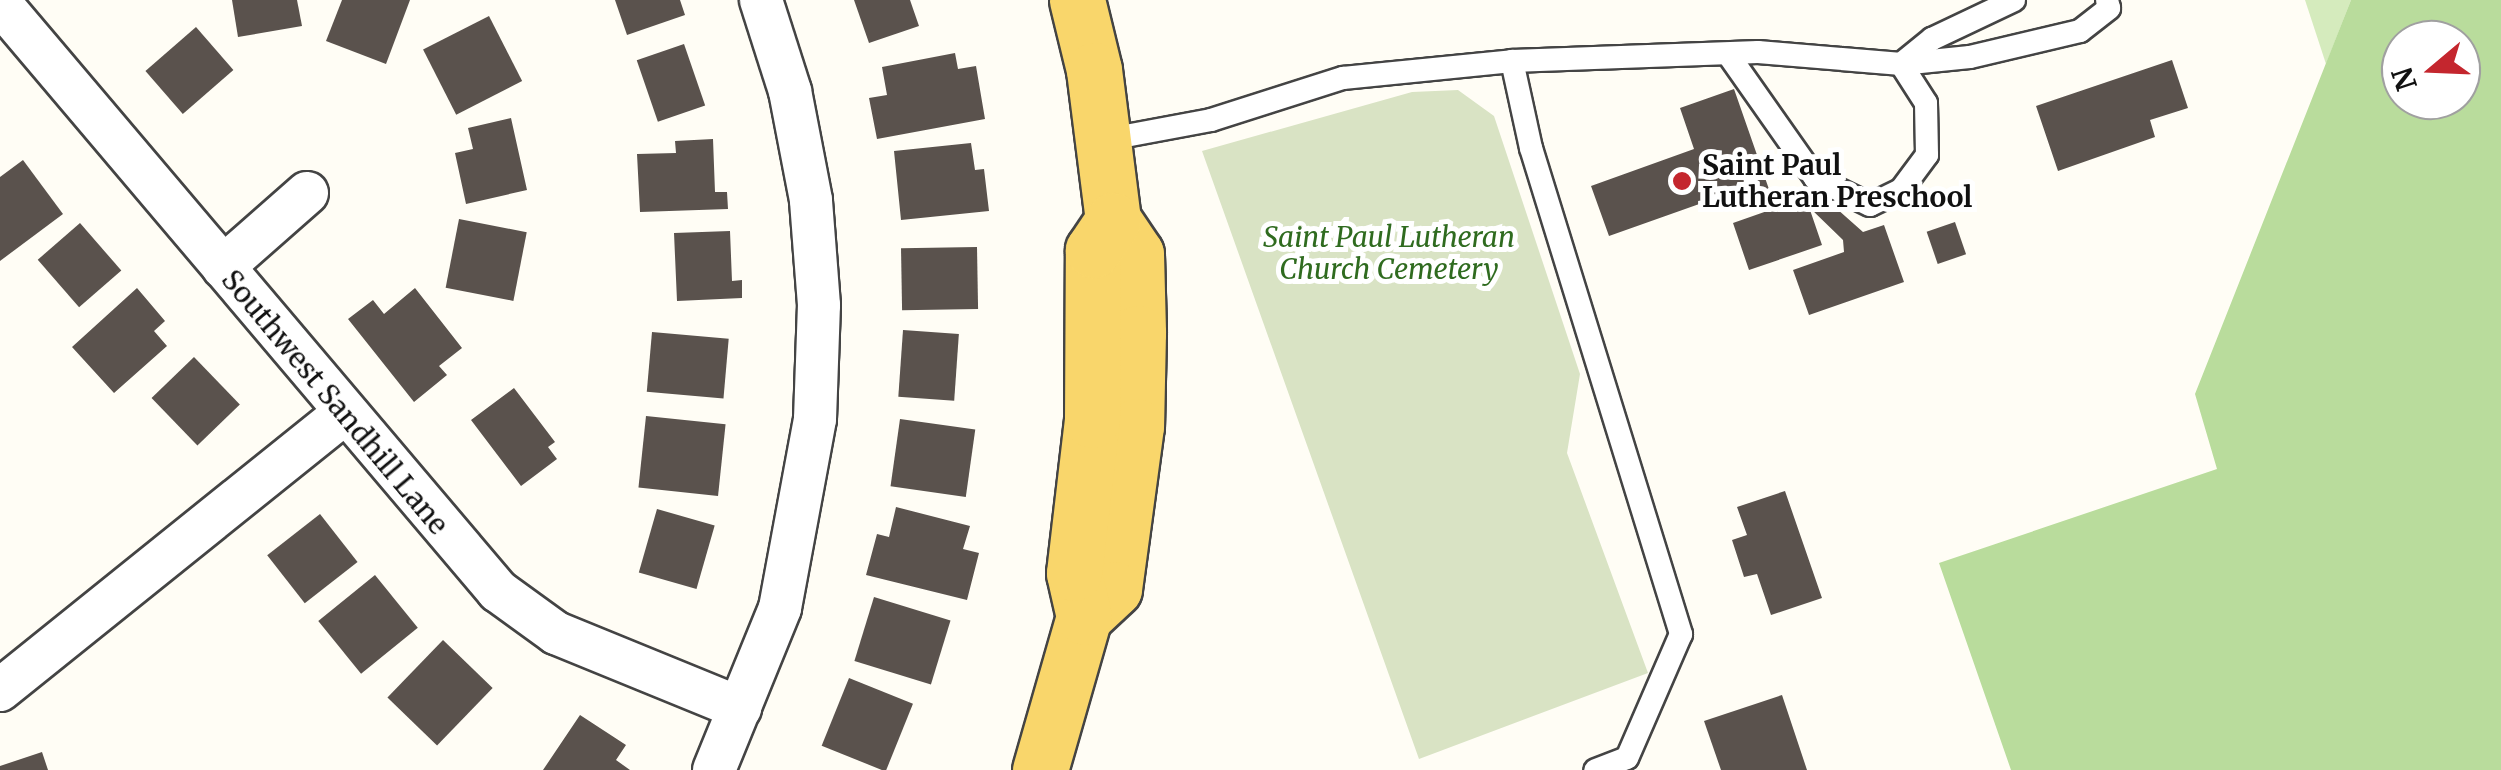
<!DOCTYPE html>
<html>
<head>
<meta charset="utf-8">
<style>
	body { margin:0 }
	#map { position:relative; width:2501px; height:770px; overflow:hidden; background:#fffdf5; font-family:Merriweather,serif }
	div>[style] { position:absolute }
	.green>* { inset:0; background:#d5ebbd }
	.forest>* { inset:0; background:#b9dc9c }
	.cemetery>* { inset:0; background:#d9e3c4 }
	.building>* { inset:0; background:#5a524d; transform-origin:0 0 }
	.roads { filter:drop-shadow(2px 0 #444) drop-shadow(-2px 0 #444) drop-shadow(0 2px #444) drop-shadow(0 -2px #444) }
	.service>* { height:22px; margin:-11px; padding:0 11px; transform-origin:11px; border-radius:11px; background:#fff }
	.minor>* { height:42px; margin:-21px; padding:0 21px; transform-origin:21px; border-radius:21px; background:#fff }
	.primary>* { height:55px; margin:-27.5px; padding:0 27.5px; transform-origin:27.5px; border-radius:27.5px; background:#f9d66b }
	.dots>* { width:28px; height:28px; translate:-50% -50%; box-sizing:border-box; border:5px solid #fff; border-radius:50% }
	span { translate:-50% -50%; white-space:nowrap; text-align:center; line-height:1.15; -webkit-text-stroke:10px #fff; paint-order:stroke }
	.poi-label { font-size:28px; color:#111; font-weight:700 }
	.left { translate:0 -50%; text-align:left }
	.park-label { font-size:28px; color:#2f6b1f; font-style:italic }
	.street-label { font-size:28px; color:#111 }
	.north { position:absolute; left:2381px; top:20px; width:100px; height:100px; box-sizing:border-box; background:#fff; border:2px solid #a0a0a0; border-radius:50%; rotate:251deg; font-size:28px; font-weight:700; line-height:40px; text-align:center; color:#111 }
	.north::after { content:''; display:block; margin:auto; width:35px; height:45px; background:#c4262e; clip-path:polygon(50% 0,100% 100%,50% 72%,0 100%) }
</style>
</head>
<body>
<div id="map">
	<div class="green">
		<div style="clip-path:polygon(2305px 0,2351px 0,2326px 64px)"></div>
	</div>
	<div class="forest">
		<div style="clip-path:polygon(evenodd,2351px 0,2501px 0,2501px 770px,2011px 770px,1939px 563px,2217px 469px,2195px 394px,2351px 0,2401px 40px,2461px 40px,2461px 100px,2401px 100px,2401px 40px)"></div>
	</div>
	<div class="cemetery">
		<div style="clip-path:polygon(1458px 90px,1494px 116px,1580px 374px,1567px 453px,1648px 673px,1419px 759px,1202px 151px,1412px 92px)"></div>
	</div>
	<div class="building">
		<div style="clip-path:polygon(232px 0,297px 0,302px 26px,238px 37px)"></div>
		<div style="clip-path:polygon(342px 0,410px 0,386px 64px,326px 41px)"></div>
		<div style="clip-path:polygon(615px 0,680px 0,685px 15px,627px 35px)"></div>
		<div style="clip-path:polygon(854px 0,910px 0,919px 26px,869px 43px)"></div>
		<div style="left:489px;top:16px;width:73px;height:74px;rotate:63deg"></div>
		<div style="left:196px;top:27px;width:57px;height:67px;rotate:49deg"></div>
		<div style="left:684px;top:44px;width:65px;height:50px;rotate:71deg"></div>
		<div style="clip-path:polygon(955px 53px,958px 69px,976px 66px,985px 119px,877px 139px,869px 98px,887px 95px,882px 67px)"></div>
		<div style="clip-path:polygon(2172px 60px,2188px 108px,2150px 120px,2155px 137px,2058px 171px,2036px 106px)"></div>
		<div style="clip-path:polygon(1734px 89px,1771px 195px,1724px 211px,1719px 197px,1609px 236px,1591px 186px,1694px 149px,1680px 108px)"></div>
		<div style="clip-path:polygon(511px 118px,527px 190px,466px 204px,455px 153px,473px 149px,468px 128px)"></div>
		<div style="clip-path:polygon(713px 139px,715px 192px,727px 192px,728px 209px,640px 212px,637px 154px,676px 153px,675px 141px)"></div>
		<div style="clip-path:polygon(971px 143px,975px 170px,984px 169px,989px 211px,901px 220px,894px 151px)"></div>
		<div style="clip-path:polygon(23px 160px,63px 214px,0 261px,0 177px)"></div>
		<div style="clip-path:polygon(1819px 193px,1863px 232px,1884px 225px,1904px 282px,1809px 315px,1793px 270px,1844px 252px,1843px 240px,1809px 207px,1822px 245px,1749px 270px,1733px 223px)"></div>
		<div style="left:459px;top:219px;width:69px;height:70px;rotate:11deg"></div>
		<div style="left:1955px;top:222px;width:34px;height:30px;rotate:71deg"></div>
		<div style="left:80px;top:223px;width:63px;height:56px;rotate:49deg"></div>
		<div style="clip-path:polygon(730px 231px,732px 281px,742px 280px,742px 298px,677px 301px,674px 233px)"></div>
		<div style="left:977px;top:247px;width:62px;height:76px;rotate:89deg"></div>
		<div style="clip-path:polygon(137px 288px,165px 321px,154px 331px,167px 346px,114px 393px,72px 347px)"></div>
		<div style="clip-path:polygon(415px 288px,462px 348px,439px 366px,447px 375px,414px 402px,348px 319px,373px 300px,384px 314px)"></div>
		<div style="left:903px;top:330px;width:56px;height:67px;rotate:4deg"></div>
		<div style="left:652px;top:332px;width:77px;height:60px;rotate:5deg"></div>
		<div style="left:194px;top:357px;width:66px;height:59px;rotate:46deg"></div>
		<div style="clip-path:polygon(514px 388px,555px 442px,548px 447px,557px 459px,521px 486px,471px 420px)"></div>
		<div style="left:646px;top:416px;width:80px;height:72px;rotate:6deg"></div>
		<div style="left:900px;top:419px;width:76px;height:68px;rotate:8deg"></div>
		<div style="clip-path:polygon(1785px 491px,1822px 598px,1771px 615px,1757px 574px,1744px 577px,1732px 540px,1747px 535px,1737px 507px)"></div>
		<div style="clip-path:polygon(896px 507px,970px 526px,963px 549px,979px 553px,967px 600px,866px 575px,877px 534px,889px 537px)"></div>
		<div style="left:657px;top:509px;width:60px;height:66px;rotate:16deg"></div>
		<div style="left:320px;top:514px;width:61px;height:67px;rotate:52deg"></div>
		<div style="left:375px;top:575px;width:68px;height:73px;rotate:51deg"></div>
		<div style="left:874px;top:597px;width:80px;height:67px;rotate:17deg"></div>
		<div style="left:443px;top:640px;width:69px;height:80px;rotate:44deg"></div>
		<div style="left:849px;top:678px;width:69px;height:73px;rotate:22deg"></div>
		<div style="clip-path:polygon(1782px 695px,1807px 770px,1721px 770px,1704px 721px)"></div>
		<div style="clip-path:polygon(580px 715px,626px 745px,616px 760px,630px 770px,543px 770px)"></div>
		<div style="clip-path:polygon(42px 752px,48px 770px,0 770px,0 766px)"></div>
	</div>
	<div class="roads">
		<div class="service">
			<div style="left:1512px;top:61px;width:89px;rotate:77.7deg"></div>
			<div style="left:1531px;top:148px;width:509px;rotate:72.85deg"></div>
			<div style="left:1681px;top:634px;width:135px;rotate:113.5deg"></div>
			<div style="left:1627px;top:758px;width:34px;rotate:159deg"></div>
			<div style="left:1901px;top:64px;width:69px;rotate:-5.8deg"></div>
			<div style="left:1970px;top:57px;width:113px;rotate:-13.3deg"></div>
			<div style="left:2080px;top:31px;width:37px;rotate:-38deg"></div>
			<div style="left:2109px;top:8px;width:8px;rotate:-104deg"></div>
			<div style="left:1901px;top:64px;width:40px;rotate:-39deg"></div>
			<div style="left:1932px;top:39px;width:91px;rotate:-25.4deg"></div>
			<div style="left:1104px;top:140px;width:109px;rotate:-10.6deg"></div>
			<div style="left:1211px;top:120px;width:139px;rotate:-17.7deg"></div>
			<div style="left:1343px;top:78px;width:170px;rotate:-5.7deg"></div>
			<div style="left:1512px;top:61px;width:246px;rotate:-2.1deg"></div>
			<div style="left:1758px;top:52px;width:144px;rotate:4.8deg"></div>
			<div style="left:1901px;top:64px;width:46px;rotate:57.3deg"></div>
			<div style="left:1926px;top:103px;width:52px;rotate:88.9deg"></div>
			<div style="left:1927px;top:155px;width:44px;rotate:126.6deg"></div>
			<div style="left:1901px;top:190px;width:34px;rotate:154deg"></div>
			<div style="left:1870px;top:205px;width:61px;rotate:-153.9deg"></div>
			<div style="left:1815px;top:178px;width:151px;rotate:-125.1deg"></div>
		</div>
		<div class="minor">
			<div style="left:0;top:3px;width:771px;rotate:49.74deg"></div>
			<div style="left:498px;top:591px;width:72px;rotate:35.9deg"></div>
			<div style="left:556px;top:633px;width:199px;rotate:22.2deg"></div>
			<div style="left:223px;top:267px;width:112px;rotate:-41.4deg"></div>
			<div style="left:0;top:690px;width:442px;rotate:-38.8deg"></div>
			<div style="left:714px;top:770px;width:175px;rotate:-67.8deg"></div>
			<div style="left:780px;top:608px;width:192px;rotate:-79.5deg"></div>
			<div style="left:815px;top:419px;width:114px;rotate:-88deg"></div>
			<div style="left:819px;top:305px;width:105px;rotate:-94.4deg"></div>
			<div style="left:811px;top:200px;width:111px;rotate:-100.9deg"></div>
			<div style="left:790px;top:91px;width:96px;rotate:-107.7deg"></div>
		</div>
		<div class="primary">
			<div style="left:1077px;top:0;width:72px;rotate:76.3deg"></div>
			<div style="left:1094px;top:70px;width:151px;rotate:82.8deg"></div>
			<div style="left:1113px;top:220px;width:41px;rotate:55.9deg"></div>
			<div style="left:1136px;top:254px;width:79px;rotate:88.5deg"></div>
			<div style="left:1138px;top:333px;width:93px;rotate:91.2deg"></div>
			<div style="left:1136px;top:426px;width:164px;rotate:97.7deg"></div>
			<div style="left:1114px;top:589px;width:41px;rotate:137deg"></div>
			<div style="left:1040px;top:770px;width:159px;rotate:-74deg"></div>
			<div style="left:1084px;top:617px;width:45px;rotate:-102.8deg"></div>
			<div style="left:1074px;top:573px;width:154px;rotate:-83.3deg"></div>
			<div style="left:1092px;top:420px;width:170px;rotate:-89.7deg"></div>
			<div style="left:1093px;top:250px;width:36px;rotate:-56deg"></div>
		</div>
	</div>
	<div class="dots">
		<div style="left:1682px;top:181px;background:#c4262e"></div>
	</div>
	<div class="poi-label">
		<span class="left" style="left:1702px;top:181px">Saint Paul<br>Lutheran Preschool</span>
	</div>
	<div class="park-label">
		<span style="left:1389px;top:253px">Saint Paul Lutheran<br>Church Cemetery</span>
	</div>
	<div class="street-label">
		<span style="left:335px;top:402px;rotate:50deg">Southwest Sandhill Lane</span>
	</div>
	<div class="north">N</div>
</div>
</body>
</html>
